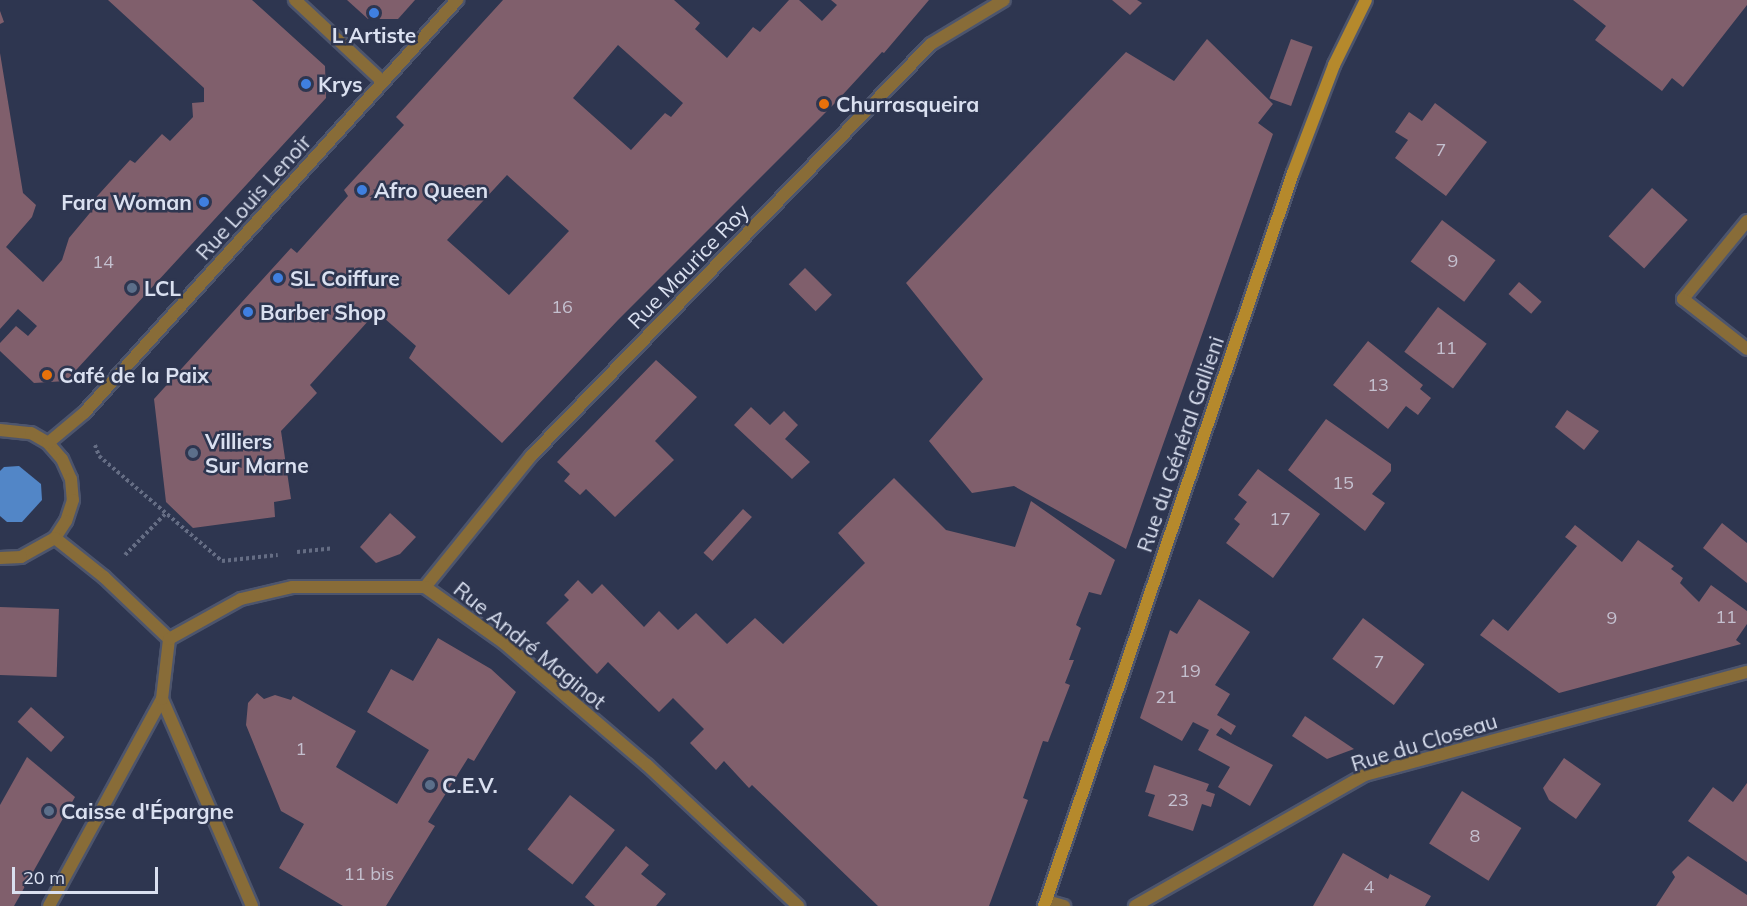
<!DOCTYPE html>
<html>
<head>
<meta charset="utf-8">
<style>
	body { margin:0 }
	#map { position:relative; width:1747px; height:906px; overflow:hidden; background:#2e3650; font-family:Mulish,sans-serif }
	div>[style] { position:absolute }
	.water>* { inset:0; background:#5286c7 }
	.building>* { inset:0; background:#805f6c; transform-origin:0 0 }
	.path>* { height:4px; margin-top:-2px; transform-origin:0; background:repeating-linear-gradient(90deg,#656d84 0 3px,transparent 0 6px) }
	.roads { filter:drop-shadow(2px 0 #4d556d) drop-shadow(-2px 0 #4d556d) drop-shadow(0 2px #4d556d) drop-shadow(0 -2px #4d556d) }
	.lane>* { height:12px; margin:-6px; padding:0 6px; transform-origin:6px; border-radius:6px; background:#886c38 }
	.street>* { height:12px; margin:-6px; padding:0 6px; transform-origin:6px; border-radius:6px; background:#886c38 }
	.secondary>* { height:12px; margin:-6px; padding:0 6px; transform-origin:6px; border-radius:6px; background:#b5892c }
	.dots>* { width:16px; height:16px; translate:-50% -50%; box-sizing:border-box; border:3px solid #2e3650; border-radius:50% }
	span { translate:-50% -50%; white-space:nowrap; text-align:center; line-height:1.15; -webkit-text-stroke:5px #2e3650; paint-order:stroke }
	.number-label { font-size:18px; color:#c4c0cf }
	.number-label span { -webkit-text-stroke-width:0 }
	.poi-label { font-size:21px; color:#dae0f0; font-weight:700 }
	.left { translate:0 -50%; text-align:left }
	.right { translate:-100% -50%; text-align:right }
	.street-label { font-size:21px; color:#dae0f0 }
	.scale { position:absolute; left:12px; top:867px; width:146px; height:27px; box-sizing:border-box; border:3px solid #dae0f0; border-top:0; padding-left:8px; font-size:18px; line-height:21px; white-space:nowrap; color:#dae0f0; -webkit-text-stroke:4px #2e3650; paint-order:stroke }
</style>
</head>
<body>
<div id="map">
	<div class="water">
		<div style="clip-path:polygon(19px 466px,41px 484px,42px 500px,22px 522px,7px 522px,0 516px,0 471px,4px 467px)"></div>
	</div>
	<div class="building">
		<div style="clip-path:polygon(108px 0,252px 0,325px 66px,326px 98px,66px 381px,34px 383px,0 351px,0 343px,16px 326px,28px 336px,37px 326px,18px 309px,0 329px,0 53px,23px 193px,36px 205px,32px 217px,6px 247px,43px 282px,62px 260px,69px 238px,94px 208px,90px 204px,130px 160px,135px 163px,162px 134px,170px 141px,193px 117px,192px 103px,204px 102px,204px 88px)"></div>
		<div style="clip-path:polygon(347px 0,415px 0,398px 19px,368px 19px)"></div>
		<div style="clip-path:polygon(evenodd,503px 0,674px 0,700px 23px,695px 29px,727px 58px,753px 27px,760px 32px,789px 0,799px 0,822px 21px,837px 5px,831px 0,929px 0,884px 53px,882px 52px,836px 102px,618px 320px,502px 443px,409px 358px,416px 346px,384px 318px,388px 313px,380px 308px,310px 385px,317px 393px,281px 431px,291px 499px,274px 502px,275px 517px,193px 528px,166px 502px,154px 399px,291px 248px,297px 253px,348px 196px,344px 190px,404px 125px,396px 117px,503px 0,618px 45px,683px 103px,671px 117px,665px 113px,631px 150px,573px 98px,618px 45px,503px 0,507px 175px,569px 231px,509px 295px,447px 240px,507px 175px)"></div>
		<div style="clip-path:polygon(1112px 0,1137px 0,1142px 3px,1130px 15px)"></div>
		<div style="clip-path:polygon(1573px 0,1747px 0,1747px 5px,1683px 87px,1672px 78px,1662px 91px,1595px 40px,1606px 26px)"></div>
		<div style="clip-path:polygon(0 11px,4px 22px,0 24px)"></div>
		<div style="clip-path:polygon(1207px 39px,1273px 104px,1258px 123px,1273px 134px,1126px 549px,1014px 486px,972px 493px,929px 441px,983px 379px,906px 283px,1126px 52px,1174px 81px)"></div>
		<div style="left:1291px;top:39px;width:23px;height:63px;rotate:20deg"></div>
		<div style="clip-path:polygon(1435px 103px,1487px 142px,1446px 196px,1395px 158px,1408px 140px,1395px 132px,1409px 112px,1422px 121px)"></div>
		<div style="left:1652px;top:188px;width:48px;height:65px;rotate:42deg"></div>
		<div style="left:1442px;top:220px;width:67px;height:52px;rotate:37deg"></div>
		<div style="left:805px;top:268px;width:38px;height:23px;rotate:45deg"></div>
		<div style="left:1519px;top:282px;width:30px;height:16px;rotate:41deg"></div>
		<div style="left:1438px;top:307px;width:61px;height:56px;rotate:37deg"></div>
		<div style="clip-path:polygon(1368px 341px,1423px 385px,1420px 389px,1431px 398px,1418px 415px,1406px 406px,1388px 429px,1333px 385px)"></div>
		<div style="clip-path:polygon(656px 360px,697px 397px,655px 441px,674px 460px,615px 517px,586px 489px,580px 495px,564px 481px,570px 474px,557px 462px)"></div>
		<div style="clip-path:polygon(751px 407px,770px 425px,784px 411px,798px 425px,785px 439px,810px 462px,792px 479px,734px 425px)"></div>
		<div style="clip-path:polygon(1567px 410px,1599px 431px,1584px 450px,1555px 427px)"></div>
		<div style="clip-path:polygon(1326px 419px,1391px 464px,1391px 471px,1372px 494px,1385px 503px,1365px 531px,1288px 470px)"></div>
		<div style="clip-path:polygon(1258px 469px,1320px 514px,1273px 578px,1226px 543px,1240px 524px,1234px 519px,1247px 502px,1238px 495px)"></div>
		<div style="clip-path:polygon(894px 478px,946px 530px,1015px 547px,1031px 501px,1115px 560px,1101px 595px,1089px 592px,1076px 625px,1081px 628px,1069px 660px,1074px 660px,1065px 683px,1070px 685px,1048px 742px,1043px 741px,1023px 798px,1028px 800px,989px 906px,878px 906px,752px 785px,749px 788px,724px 761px,716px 770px,690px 743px,704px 729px,673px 698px,659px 712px,608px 662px,597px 674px,546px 623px,569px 600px,564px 595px,578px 580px,592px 594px,602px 584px,644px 627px,659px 611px,678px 630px,696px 613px,727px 644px,755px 618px,783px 644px,865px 563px,838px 533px)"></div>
		<div style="left:743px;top:509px;width:12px;height:59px;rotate:42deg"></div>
		<div style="clip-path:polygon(390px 513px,416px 537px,400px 554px,376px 563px,360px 547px)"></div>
		<div style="clip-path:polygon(1722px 523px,1747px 543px,1747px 583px,1703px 548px)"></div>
		<div style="clip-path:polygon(1575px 525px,1622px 562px,1638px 540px,1674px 566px,1671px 569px,1683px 578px,1680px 583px,1699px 602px,1711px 585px,1747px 611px,1747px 624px,1736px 640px,1741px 644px,1559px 693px,1480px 635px,1493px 619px,1508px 631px,1577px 546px,1565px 537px)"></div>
		<div style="clip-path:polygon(1199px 599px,1250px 632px,1215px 685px,1230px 694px,1217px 715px,1236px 726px,1231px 735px,1221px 728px,1216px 735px,1273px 765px,1250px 806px,1218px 787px,1230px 767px,1198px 750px,1209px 730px,1193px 722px,1182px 741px,1140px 718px,1170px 630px,1177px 634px)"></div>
		<div style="left:0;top:607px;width:59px;height:68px;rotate:2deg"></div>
		<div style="left:1363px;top:618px;width:77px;height:51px;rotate:37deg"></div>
		<div style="clip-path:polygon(438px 638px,491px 669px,516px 692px,474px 761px,468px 758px,428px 822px,435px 826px,386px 906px,343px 906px,279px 868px,304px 824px,281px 811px,246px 725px,248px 703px,257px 693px,264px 699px,275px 695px,291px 700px,293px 696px,356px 731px,336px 767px,397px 804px,429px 750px,367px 712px,391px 669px,413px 681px)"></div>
		<div style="left:31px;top:707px;width:45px;height:20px;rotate:42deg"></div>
		<div style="clip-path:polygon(1305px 716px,1354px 749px,1327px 759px,1292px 736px)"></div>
		<div style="clip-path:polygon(27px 757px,75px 797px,14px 906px,0 906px,0 805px)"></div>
		<div style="clip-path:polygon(1564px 758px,1601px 784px,1576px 819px,1549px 800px,1543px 788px)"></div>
		<div style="clip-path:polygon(1154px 765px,1209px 784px,1206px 791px,1215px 794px,1211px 807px,1202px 804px,1193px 831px,1148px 816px,1155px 795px,1145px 792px)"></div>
		<div style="clip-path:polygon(1747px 783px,1747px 862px,1688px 821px,1713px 787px,1733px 802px)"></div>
		<div style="left:1462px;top:791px;width:70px;height:62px;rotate:32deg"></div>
		<div style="left:570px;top:795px;width:57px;height:69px;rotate:38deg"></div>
		<div style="clip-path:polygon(626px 846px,649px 865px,641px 874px,666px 894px,656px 906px,595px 906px,585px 897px)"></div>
		<div style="clip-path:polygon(1343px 853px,1388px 879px,1390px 874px,1431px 896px,1425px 906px,1313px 906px)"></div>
		<div style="clip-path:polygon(1688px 856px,1747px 895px,1747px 906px,1656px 906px,1675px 877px,1672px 872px)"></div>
	</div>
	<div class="path">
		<div style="left:95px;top:445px;width:12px;rotate:70deg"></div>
		<div style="left:99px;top:456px;width:162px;rotate:40.5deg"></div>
		<div style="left:222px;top:561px;width:56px;rotate:-6.1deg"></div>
		<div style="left:297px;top:552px;width:36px;rotate:-6deg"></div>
		<div style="left:125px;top:555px;width:59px;rotate:-45.7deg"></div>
	</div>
	<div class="roads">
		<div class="lane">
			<div style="left:1747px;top:221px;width:101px;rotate:129.4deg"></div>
			<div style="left:1683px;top:299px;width:81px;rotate:38deg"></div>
		</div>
		<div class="street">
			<div style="left:295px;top:0;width:120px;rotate:43deg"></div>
			<div style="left:0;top:430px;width:31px;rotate:6deg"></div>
			<div style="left:31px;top:433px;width:20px;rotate:30deg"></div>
			<div style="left:48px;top:443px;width:21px;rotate:49deg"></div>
			<div style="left:62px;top:459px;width:22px;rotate:66deg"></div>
			<div style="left:71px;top:479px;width:21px;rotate:85deg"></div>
			<div style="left:73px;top:500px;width:22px;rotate:108deg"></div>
			<div style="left:66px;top:521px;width:20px;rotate:123deg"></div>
			<div style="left:55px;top:538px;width:39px;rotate:151deg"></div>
			<div style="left:21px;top:557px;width:21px;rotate:177deg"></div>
			<div style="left:48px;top:443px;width:47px;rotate:-39.8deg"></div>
			<div style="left:84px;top:413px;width:557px;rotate:-47.91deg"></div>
			<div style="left:55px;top:538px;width:63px;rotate:38.5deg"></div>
			<div style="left:104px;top:577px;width:90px;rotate:43.6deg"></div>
			<div style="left:425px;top:587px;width:169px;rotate:-51deg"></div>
			<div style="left:531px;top:456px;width:574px;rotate:-45.85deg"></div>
			<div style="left:931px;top:44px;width:85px;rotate:-31.1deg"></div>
			<div style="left:162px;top:699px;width:226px;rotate:66.5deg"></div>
			<div style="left:1046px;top:901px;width:19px;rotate:16deg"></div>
			<div style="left:49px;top:906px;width:236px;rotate:-61.4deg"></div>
			<div style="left:162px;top:699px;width:60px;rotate:-83.3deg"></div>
			<div style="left:169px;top:639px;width:82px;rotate:-29.1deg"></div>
			<div style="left:241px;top:599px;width:52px;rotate:-13.2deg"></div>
			<div style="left:292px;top:587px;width:133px"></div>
			<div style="left:425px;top:587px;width:97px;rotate:35.3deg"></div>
			<div style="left:504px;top:643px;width:188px;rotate:40.5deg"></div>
			<div style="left:647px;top:765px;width:207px;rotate:43deg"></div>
			<div style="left:1135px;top:906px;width:265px;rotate:-29.7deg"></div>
			<div style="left:1365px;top:775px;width:396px;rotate:-15.1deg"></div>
		</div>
		<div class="secondary">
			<div style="left:1044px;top:906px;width:774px;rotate:-71.24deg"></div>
			<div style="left:1293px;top:173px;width:116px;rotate:-69.2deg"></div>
			<div style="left:1334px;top:65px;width:72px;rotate:-63.8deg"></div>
		</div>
	</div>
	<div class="dots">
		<div style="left:374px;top:13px;background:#3f7fe0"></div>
		<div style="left:306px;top:84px;background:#3f7fe0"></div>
		<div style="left:824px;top:104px;background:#e8710a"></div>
		<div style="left:362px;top:190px;background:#3f7fe0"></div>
		<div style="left:204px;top:202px;background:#3f7fe0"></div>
		<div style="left:278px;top:278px;background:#3f7fe0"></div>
		<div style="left:132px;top:288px;background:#5c6f8a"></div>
		<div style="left:248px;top:312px;background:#3f7fe0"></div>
		<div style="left:47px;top:375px;background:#e8710a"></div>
		<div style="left:193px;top:453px;background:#5c6f8a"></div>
		<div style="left:430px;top:785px;background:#5c6f8a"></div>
		<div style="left:49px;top:811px;background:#5c6f8a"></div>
	</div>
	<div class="number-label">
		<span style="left:1441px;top:150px">7</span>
		<span style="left:1453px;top:261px">9</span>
		<span style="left:103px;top:262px">14</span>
		<span style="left:562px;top:307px">16</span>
		<span style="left:1446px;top:348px">11</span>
		<span style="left:1378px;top:385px">13</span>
		<span style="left:1343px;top:483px">15</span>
		<span style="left:1280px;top:519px">17</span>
		<span style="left:1726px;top:617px">11</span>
		<span style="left:1612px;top:618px">9</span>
		<span style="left:1379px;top:662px">7</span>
		<span style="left:1190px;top:671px">19</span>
		<span style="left:1166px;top:697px">21</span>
		<span style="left:301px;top:749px">1</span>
		<span style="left:1178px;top:800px">23</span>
		<span style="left:1475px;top:836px">8</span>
		<span style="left:369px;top:874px">11 bis</span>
		<span style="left:1369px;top:887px">4</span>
	</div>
	<div class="poi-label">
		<span style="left:374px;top:35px">L'Artiste</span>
		<span class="left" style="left:318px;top:84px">Krys</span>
		<span class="left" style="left:836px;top:104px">Churrasqueira</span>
		<span class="left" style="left:374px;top:190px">Afro Queen</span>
		<span class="right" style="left:192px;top:202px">Fara Woman</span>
		<span class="left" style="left:290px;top:278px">SL Coiffure</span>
		<span class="left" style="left:144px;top:288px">LCL</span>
		<span class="left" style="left:260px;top:312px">Barber Shop</span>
		<span class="left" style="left:59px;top:375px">Café de la Paix</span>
		<span class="left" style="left:205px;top:453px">Villiers<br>Sur Marne</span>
		<span class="left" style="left:442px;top:785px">C.E.V.</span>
		<span class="left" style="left:61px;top:811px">Caisse d'Épargne</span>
	</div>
	<div class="street-label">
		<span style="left:253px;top:197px;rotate:-48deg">Rue Louis Lenoir</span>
		<span style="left:688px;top:266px;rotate:-46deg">Rue Maurice Roy</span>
		<span style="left:1180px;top:444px;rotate:-71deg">Rue du Général Gallieni</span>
		<span style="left:530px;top:645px;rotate:39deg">Rue André Maginot</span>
		<span style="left:1424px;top:742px;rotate:-17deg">Rue du Closeau</span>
	</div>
	<div class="scale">20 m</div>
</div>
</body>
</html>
